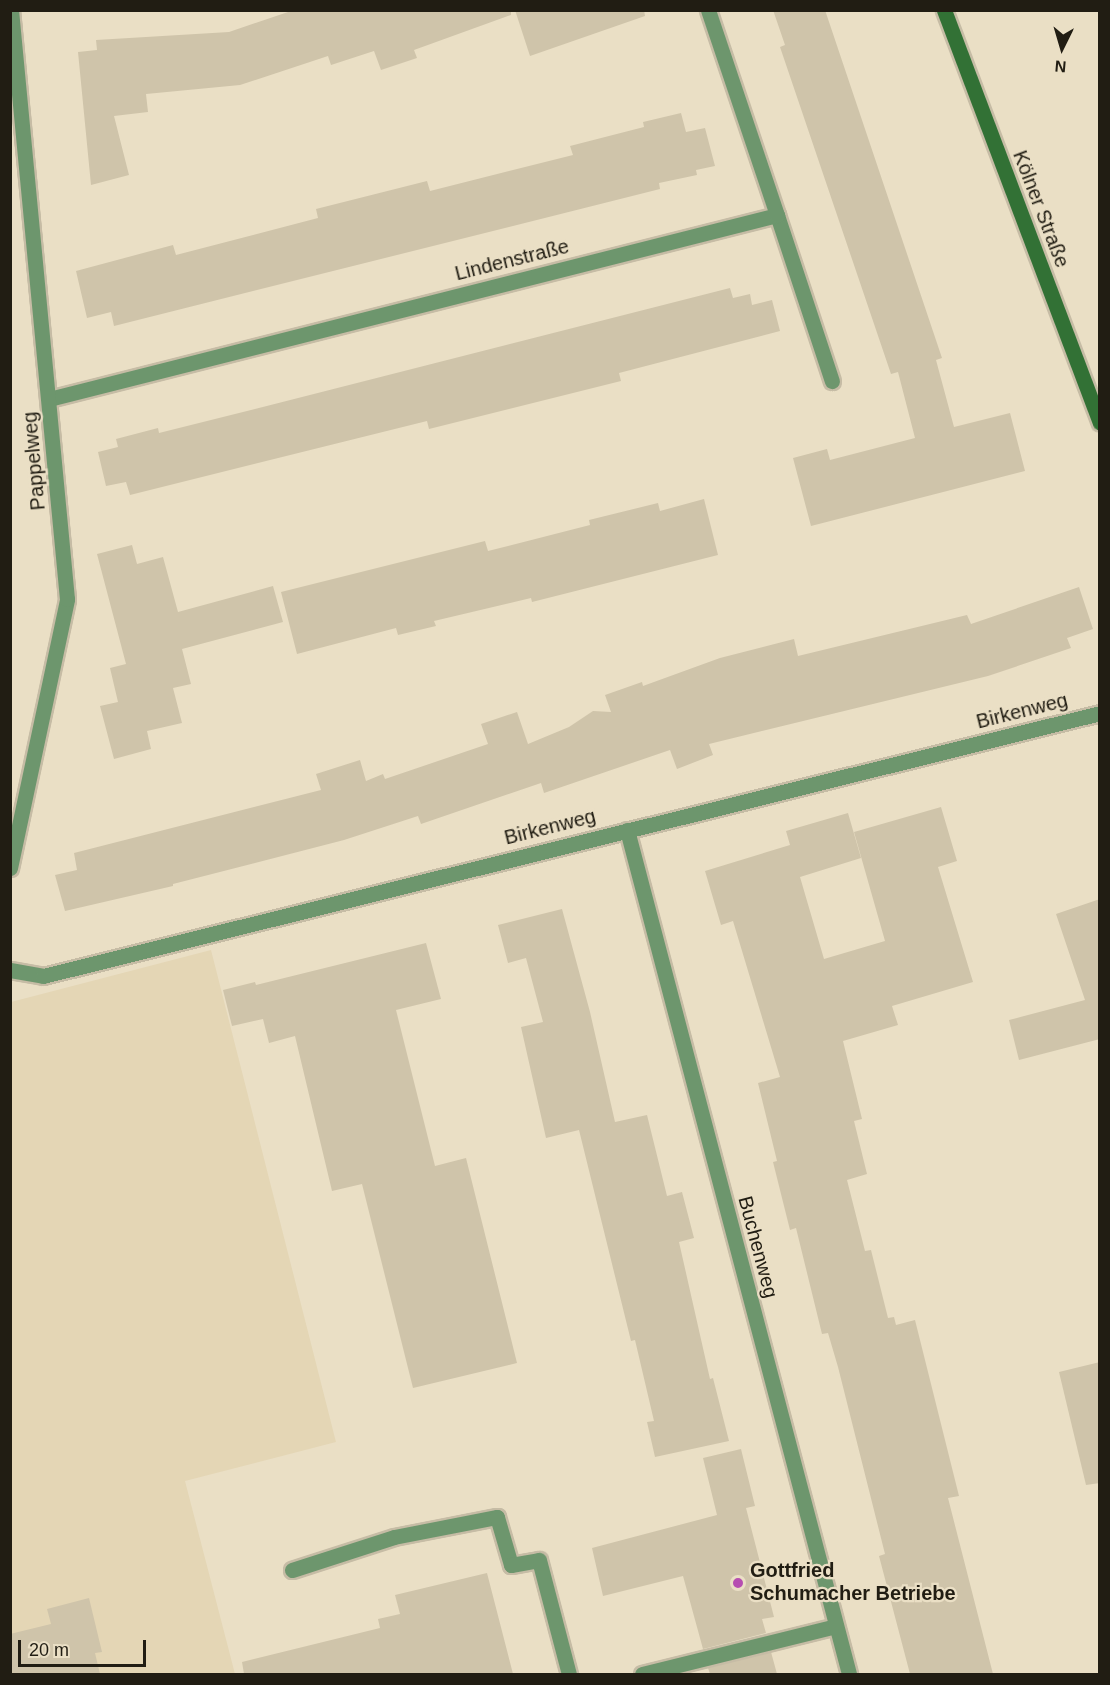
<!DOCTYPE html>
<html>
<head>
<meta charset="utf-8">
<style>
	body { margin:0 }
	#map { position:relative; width:1110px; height:1685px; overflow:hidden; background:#eadfc5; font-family:Arial,sans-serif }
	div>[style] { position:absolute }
	.built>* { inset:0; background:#e4d6b5 }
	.building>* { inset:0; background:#cfc4aa }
	.roads { filter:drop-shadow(2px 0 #c6bca5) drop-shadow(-2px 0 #c6bca5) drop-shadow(0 2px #c6bca5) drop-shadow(0 -2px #c6bca5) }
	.lane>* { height:15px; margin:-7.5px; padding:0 7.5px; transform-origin:7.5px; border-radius:7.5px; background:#6d966d }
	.street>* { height:15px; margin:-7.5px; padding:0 7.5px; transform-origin:7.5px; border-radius:7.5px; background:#6d966d }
	.secondary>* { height:15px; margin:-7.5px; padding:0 7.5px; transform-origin:7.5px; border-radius:7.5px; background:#327135 }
	.dots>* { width:16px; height:16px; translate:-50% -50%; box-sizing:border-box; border:3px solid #eadfc5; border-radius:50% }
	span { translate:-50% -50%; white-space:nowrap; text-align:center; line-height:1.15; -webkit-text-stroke:4.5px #eadfc5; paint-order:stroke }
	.street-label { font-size:20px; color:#211d13 }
	.poi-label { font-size:20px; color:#211d13; font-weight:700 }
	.left { translate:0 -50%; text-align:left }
	.frame { position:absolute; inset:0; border:12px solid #211d13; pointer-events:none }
	.north { position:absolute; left:1032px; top:18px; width:60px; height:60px; -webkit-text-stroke:4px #eadfc5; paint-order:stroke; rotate:185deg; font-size:16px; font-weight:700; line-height:24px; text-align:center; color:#211d13 }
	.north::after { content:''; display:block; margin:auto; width:21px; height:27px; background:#211d13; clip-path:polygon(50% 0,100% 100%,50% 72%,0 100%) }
	.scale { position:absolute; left:18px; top:1640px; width:128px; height:27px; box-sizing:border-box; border:3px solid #211d13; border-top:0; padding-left:8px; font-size:18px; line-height:21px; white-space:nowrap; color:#211d13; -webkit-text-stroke:4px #eadfc5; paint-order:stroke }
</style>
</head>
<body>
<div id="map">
	<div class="built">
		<div style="clip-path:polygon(211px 950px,336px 1442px,185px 1481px,235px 1674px,11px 1674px,11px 1002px)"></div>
	</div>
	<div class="building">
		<div style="clip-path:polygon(294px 10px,511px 10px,511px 15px,414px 50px,417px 58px,381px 70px,374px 51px,331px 65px,328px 56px,240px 85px,146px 94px,148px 112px,114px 116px,129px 175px,91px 185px,78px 52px,97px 50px,96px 40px,229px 32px)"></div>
		<div style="clip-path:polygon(515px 10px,644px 10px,645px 16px,530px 56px)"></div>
		<div style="clip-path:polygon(773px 10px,825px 10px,942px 358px,936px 360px,954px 427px,1010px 413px,1025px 471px,811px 526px,793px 458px,827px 449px,830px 460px,915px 438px,898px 372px,891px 374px,780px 47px,785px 45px)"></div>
		<div style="clip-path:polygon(681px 113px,686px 132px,705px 128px,715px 166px,696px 170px,697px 175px,659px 183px,660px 189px,114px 326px,111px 312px,87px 318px,76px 271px,173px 245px,176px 255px,318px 218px,316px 209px,427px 181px,430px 191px,573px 155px,570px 146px,644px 127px,643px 122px)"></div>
		<div style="clip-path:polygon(730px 288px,733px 298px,750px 294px,752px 305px,772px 300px,780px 331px,619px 373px,621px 381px,429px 429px,427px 421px,130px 495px,126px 482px,106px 486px,98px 452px,118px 447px,116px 439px,158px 428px,159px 433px,247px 411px)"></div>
		<div style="clip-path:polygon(704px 499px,718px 555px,532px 602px,531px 598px,434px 621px,436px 626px,398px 635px,396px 628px,297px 654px,281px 592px,485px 541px,488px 551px,590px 525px,589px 520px,658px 503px,660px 511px)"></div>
		<div style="clip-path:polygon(132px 545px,137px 564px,163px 557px,178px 612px,273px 586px,283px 622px,182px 649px,191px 684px,173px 688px,182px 723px,147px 731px,151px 749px,114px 759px,100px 706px,118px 702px,110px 668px,126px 664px,97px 554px)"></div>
		<div style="clip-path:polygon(1079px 587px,1093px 629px,1067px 638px,1071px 648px,988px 676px,709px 744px,713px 755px,677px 769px,670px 750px,544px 793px,541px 783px,421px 824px,418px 816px,344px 840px,173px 884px,173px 886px,65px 911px,55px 875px,77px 870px,74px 853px,321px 790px,316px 774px,360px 760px,366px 781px,383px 774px,385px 779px,488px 744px,481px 724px,517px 712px,528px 744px,569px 727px,593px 711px,611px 712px,605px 695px,642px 682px,643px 686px,720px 658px,794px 639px,798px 656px,967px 615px,971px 624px)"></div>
		<div style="clip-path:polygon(941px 807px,957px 861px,938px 867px,973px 982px,892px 1006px,898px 1025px,843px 1041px,862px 1119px,854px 1121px,867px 1174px,847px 1180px,865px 1251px,871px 1250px,888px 1318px,894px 1317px,896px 1325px,915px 1320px,959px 1496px,948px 1498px,993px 1674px,910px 1674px,879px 1556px,885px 1554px,838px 1367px,828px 1333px,822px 1334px,796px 1228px,790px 1230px,773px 1162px,777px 1161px,758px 1083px,780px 1077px,733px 921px,721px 925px,705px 871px,790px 845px,786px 831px,848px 813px,861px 858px,800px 877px,824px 959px,885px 941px,854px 832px)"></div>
		<div style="clip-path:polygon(1100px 899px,1100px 1039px,1019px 1060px,1009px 1020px,1085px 1000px,1056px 914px)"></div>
		<div style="clip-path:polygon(562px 909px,590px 1012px,615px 1122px,647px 1115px,667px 1196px,682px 1192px,694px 1238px,679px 1242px,710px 1379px,713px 1378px,729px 1441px,655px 1457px,647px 1422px,654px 1421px,635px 1340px,631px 1341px,579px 1130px,546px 1138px,521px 1027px,543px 1022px,526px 958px,508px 963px,498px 925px)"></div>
		<div style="clip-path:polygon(426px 943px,441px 999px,396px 1010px,435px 1166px,466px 1158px,517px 1363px,413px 1388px,362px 1184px,332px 1191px,295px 1036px,269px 1043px,263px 1019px,232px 1026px,223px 990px,255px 982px,256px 985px)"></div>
		<div style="clip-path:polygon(1100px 1362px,1100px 1483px,1086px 1485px,1059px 1372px)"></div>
		<div style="clip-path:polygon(741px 1449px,755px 1506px,746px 1508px,774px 1617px,762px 1619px,766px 1633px,703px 1649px,683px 1576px,603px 1596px,592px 1548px,717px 1515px,703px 1458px)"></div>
		<div style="clip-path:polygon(487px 1573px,513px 1674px,244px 1674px,242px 1662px,380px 1628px,378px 1619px,400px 1614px,395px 1595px)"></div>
		<div style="clip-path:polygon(89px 1598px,102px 1652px,95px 1653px,100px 1674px,10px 1674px,10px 1634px,51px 1624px,47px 1609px)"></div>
		<div style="clip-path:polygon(771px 1652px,777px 1674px,710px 1674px,708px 1668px)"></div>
	</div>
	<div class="roads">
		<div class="lane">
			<div style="left:292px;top:1570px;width:107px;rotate:-17.9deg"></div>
			<div style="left:394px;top:1537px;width:105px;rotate:-11deg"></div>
			<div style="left:497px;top:1517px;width:50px;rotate:73.7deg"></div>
			<div style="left:511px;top:1565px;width:28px;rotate:-10deg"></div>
			<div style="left:539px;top:1560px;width:118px;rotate:75.3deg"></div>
			<div style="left:642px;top:1674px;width:200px;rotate:-13.9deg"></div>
		</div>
		<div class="street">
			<div style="left:777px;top:215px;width:175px;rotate:71.7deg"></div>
			<div style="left:49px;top:399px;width:751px;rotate:-14.18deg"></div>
			<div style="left:777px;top:215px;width:216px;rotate:-108.6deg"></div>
			<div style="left:627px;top:830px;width:873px;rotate:75.26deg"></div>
			<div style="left:10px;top:868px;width:275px;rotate:-78deg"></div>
			<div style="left:67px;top:599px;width:592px;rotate:-95.43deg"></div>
			<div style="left:10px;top:970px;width:34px;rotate:10deg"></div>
			<div style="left:43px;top:976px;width:1089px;rotate:-13.97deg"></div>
		</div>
		<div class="secondary">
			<div style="left:944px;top:10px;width:441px;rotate:69.3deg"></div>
		</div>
	</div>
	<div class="dots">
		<div style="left:738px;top:1583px;background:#b64eb1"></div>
	</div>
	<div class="street-label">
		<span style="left:1041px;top:209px;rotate:69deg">Kölner Straße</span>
		<span style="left:512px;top:260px;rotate:-14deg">Lindenstraße</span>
		<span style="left:34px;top:461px;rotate:-95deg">Pappelweg</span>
		<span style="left:1022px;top:711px;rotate:-14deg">Birkenweg</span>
		<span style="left:550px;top:827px;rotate:-14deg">Birkenweg</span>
		<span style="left:758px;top:1247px;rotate:75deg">Buchenweg</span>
	</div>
	<div class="poi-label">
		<span class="left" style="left:750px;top:1582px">Gottfried<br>Schumacher Betriebe</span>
	</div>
	<div class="frame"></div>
	<div class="north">N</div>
	<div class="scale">20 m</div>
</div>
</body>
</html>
